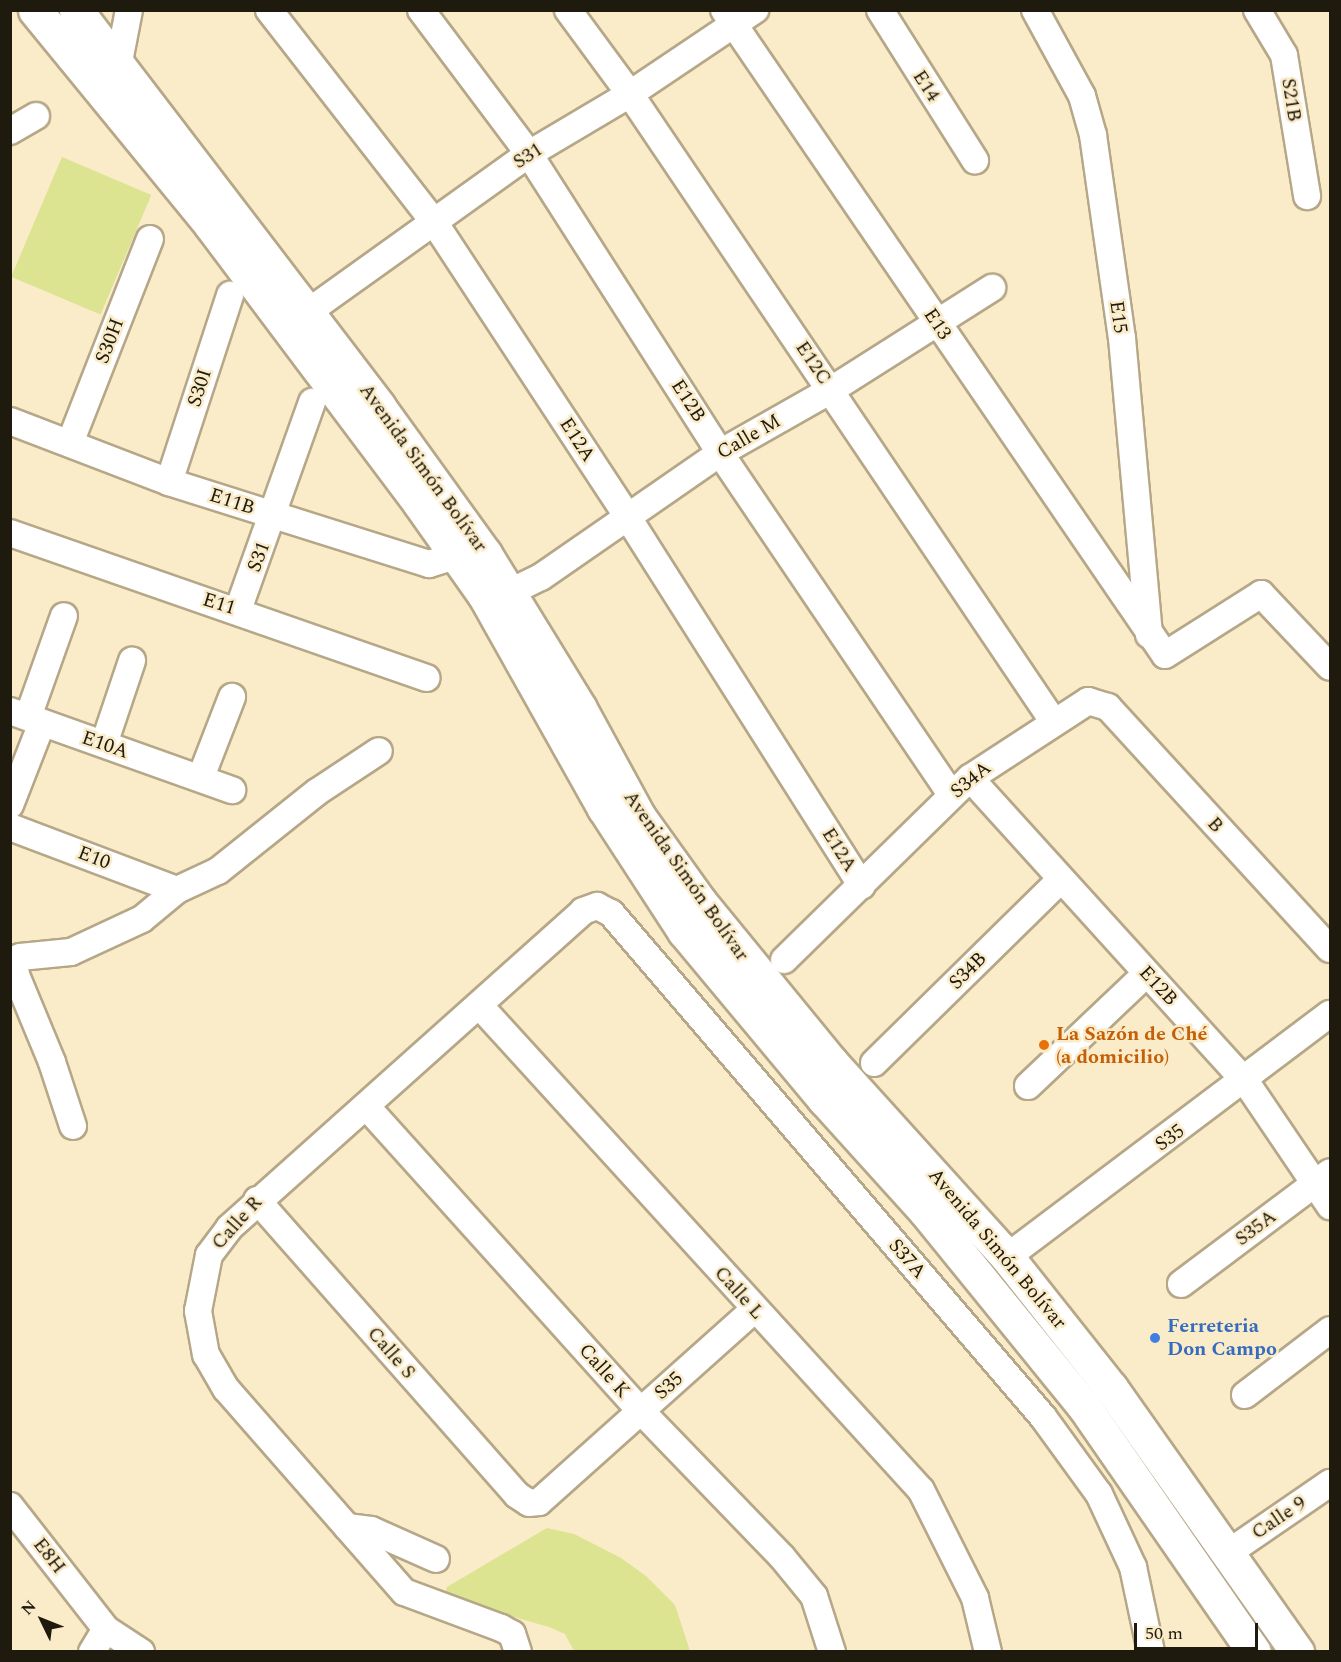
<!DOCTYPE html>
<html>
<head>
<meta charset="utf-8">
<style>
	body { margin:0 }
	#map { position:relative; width:1341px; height:1662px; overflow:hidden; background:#faebc9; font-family:Spectral,serif }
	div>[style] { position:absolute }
	.green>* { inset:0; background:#dce391; transform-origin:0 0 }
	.roads { filter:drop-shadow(2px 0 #b5a787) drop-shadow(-2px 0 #b5a787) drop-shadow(0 2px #b5a787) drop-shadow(0 -2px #b5a787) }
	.minor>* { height:26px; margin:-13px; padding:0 13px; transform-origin:13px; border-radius:13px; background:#fff }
	.highway>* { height:33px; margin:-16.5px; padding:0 16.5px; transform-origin:16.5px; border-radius:16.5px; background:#fff }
	.dots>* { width:16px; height:16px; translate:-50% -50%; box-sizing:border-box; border:3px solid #faebc9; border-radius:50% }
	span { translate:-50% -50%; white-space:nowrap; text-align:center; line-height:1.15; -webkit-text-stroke:5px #faebc9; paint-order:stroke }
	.street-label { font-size:20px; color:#1f1a0e }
	.food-label { font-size:20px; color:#c56008; font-weight:700 }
	.left { translate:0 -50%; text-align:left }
	.shop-label { font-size:20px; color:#366cbe; font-weight:700 }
	.frame { position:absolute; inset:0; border:12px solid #1f1a0e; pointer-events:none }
	.north { position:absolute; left:12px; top:1590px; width:60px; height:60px; -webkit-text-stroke:4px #faebc9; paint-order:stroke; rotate:313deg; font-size:16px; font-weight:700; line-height:24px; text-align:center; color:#1f1a0e }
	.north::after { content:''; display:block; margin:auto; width:21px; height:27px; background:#1f1a0e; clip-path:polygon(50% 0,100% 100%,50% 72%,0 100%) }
	.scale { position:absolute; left:1134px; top:1623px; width:124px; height:27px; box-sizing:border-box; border:3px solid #1f1a0e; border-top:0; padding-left:8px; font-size:18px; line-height:21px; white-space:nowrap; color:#1f1a0e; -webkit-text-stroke:4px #faebc9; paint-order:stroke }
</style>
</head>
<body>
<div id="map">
	<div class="green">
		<div style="left:62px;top:157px;width:97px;height:130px;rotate:23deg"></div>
		<div style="clip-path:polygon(547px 1528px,574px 1534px,621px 1558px,646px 1576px,675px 1605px,690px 1651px,574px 1651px,565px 1634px,549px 1627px,444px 1597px,447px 1587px)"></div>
	</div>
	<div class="roads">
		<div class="minor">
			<div style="left:269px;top:10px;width:269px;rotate:52.1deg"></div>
			<div style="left:434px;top:222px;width:352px;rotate:56.7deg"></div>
			<div style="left:627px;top:516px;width:438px;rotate:57.6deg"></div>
			<div style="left:421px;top:10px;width:180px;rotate:53.1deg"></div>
			<div style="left:529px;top:154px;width:355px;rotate:57.4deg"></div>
			<div style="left:720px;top:453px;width:412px;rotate:55.9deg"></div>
			<div style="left:568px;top:10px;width:104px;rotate:53.6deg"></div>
			<div style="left:630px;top:94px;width:756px;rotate:55.99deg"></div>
			<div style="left:724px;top:10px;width:781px;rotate:55.64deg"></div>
			<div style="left:1165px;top:655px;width:114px;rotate:-32.4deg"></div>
			<div style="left:1261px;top:594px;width:100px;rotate:46.6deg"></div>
			<div style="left:880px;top:10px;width:178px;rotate:57.7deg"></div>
			<div style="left:1035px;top:10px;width:98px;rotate:61.3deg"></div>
			<div style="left:1082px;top:96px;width:41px;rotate:74.2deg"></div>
			<div style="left:1093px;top:135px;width:205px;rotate:81.9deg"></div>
			<div style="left:1122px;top:338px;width:298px;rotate:84.8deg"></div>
			<div style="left:1257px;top:10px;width:52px;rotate:59deg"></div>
			<div style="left:1284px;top:55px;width:143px;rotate:80.7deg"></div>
			<div style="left:118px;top:67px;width:58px;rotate:-79.1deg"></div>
			<div style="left:10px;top:131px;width:30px;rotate:-30deg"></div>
			<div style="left:308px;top:312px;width:272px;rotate:-35.6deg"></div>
			<div style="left:529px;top:154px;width:117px;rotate:-30.7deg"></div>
			<div style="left:630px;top:94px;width:151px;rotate:-33.9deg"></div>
			<div style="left:10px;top:421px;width:170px;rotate:21deg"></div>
			<div style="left:169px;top:482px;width:273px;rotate:17.5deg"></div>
			<div style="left:429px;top:564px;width:28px;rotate:-17deg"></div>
			<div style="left:70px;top:443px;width:219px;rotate:-68.6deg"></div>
			<div style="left:169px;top:482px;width:197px;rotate:-71.9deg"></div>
			<div style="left:10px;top:533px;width:441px;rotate:19.2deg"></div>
			<div style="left:510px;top:592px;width:34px;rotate:-26deg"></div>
			<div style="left:541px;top:577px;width:218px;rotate:-34.7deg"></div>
			<div style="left:720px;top:453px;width:128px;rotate:-29.6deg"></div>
			<div style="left:831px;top:390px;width:191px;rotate:-32.4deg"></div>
			<div style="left:238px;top:610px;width:221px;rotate:-70.4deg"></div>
			<div style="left:10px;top:711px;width:236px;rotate:19.6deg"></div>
			<div style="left:28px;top:717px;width:107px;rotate:-70.4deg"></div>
			<div style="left:104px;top:744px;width:88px;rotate:-71.4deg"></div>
			<div style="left:201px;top:777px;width:86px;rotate:-68.8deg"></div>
			<div style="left:970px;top:778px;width:411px;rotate:47.8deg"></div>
			<div style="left:1246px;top:1082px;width:150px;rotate:55.9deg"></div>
			<div style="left:10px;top:805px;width:88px;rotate:-68.7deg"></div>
			<div style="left:10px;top:827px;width:178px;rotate:20.7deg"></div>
			<div style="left:784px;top:960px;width:260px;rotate:-44.4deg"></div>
			<div style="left:970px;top:778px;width:141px;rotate:-33.1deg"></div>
			<div style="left:1088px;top:701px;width:21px;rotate:17deg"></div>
			<div style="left:1108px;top:707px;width:328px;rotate:47.5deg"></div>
			<div style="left:479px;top:1005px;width:656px;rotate:47.66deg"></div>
			<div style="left:921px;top:1490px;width:121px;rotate:63.4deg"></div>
			<div style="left:975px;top:1598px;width:56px;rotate:76.5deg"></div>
			<div style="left:874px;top:1063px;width:262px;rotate:-44.5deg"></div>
			<div style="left:1028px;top:1086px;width:163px;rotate:-43.5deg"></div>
			<div style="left:366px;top:1106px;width:411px;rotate:48deg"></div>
			<div style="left:641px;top:1411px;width:203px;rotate:46deg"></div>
			<div style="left:782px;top:1557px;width:50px;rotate:50.6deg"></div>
			<div style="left:814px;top:1596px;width:59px;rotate:72.2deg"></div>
			<div style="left:73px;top:1126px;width:67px;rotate:-108.2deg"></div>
			<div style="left:52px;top:1062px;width:94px;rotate:-112.5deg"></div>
			<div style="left:16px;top:975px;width:11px;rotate:-100deg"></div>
			<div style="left:14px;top:964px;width:9px;rotate:-49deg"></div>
			<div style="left:20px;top:957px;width:51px;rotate:-5.6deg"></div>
			<div style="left:71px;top:952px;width:78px;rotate:-24.9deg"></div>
			<div style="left:142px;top:919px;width:45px;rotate:-39.6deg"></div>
			<div style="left:177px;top:890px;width:45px;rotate:-24.9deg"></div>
			<div style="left:218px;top:871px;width:127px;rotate:-38.6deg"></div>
			<div style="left:317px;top:792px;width:74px;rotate:-33.5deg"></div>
			<div style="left:257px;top:1200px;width:393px;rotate:48.6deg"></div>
			<div style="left:517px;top:1495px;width:14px;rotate:34deg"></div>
			<div style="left:529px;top:1503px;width:10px;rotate:-6deg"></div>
			<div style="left:539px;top:1502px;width:288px;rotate:-41.8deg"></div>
			<div style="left:1007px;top:1257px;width:404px;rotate:-37deg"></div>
			<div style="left:1181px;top:1284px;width:186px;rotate:-36.9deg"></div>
			<div style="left:1245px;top:1395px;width:107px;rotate:-37.4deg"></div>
			<div style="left:10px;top:1506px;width:156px;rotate:52deg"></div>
			<div style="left:106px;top:1629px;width:42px;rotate:33.3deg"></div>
			<div style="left:347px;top:1527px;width:24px;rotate:7deg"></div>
			<div style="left:371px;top:1530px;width:71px;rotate:24deg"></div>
			<div style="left:1228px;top:1553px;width:124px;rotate:-34.5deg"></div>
			<div style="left:92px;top:1652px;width:27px;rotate:-59deg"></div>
			<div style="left:518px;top:1652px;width:19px;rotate:-108deg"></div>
			<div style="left:512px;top:1634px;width:13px;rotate:-151deg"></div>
			<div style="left:501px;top:1628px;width:103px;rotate:-159.6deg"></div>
			<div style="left:404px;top:1592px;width:270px;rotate:-131.2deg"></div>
			<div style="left:226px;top:1389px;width:39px;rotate:-120deg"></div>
			<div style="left:206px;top:1355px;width:45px;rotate:-100.3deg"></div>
			<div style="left:198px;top:1311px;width:57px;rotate:-78.9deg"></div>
			<div style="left:209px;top:1255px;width:34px;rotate:-53deg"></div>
			<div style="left:229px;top:1228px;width:475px;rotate:-41.8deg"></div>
			<div style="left:583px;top:911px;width:15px;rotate:-20deg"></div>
			<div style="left:597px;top:906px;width:16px;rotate:27deg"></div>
			<div style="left:611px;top:913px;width:664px;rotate:49.4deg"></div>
			<div style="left:1043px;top:1417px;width:95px;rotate:54deg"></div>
			<div style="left:1099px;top:1494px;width:81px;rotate:65deg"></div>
			<div style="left:1133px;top:1567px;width:87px;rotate:78deg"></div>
		</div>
		<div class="highway">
			<div style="left:35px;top:10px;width:276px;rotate:50.7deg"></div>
			<div style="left:210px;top:224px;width:350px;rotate:53.1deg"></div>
			<div style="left:420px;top:504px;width:113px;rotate:54.8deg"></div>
			<div style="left:485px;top:596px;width:243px;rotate:60.7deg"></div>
			<div style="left:604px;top:808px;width:147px;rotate:57deg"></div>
			<div style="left:684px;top:931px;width:219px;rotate:50.2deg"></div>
			<div style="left:824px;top:1099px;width:152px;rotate:47.9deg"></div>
			<div style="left:926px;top:1212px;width:249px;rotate:50.9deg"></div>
			<div style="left:1083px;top:1405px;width:300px;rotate:55.3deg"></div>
			<div style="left:76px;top:10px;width:499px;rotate:52.6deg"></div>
			<div style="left:379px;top:407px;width:181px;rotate:54.2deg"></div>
			<div style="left:485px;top:554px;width:180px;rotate:58.4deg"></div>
			<div style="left:579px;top:707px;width:125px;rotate:61.4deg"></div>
			<div style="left:639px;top:817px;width:105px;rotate:54.3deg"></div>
			<div style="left:700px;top:902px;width:207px;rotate:50.7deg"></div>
			<div style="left:831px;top:1062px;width:263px;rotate:47.9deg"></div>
			<div style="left:1007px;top:1257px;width:167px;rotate:51.6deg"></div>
			<div style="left:1111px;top:1388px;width:323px;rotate:54.8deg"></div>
		</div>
	</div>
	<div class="dots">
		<div style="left:1044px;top:1045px;background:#e8710a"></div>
		<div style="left:1155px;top:1338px;background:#3f7fe0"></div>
	</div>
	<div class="street-label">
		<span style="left:926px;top:86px;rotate:57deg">E14</span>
		<span style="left:1291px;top:100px;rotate:81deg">S21B</span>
		<span style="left:528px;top:156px;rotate:-33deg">S31</span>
		<span style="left:1118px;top:317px;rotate:82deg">E15</span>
		<span style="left:937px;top:324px;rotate:56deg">E13</span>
		<span style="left:110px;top:341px;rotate:-69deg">S30H</span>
		<span style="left:813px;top:363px;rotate:56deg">E12C</span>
		<span style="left:200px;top:388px;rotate:-72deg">S30I</span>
		<span style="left:688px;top:401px;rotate:57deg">E12B</span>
		<span style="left:749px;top:437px;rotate:-30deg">Calle M</span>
		<span style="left:577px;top:440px;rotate:57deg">E12A</span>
		<span style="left:423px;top:468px;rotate:54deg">Avenida Simón Bolívar</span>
		<span style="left:232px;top:502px;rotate:18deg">E11B</span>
		<span style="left:259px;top:557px;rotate:-69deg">S31</span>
		<span style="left:219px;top:604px;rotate:17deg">E11</span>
		<span style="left:105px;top:745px;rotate:19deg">E10A</span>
		<span style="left:971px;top:780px;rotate:-39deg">S34A</span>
		<span style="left:1215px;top:825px;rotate:48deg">B</span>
		<span style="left:839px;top:850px;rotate:58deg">E12A</span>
		<span style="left:94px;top:858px;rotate:21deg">E10</span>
		<span style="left:686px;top:876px;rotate:55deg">Avenida Simón Bolívar</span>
		<span style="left:968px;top:971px;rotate:-45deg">S34B</span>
		<span style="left:1158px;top:986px;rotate:47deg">E12B</span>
		<span style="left:1170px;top:1138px;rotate:-36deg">S35</span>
		<span style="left:237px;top:1223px;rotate:-48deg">Calle R</span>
		<span style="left:1256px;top:1228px;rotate:-37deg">S35A</span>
		<span style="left:997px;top:1249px;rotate:50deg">Avenida Simón Bolívar</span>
		<span style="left:907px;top:1259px;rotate:49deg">S37A</span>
		<span style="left:739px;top:1293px;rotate:48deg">Calle L</span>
		<span style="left:391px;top:1353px;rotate:49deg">Calle S</span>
		<span style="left:604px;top:1371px;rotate:48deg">Calle K</span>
		<span style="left:669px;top:1386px;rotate:-42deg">S35</span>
		<span style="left:1279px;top:1518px;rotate:-34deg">Calle 9</span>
		<span style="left:49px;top:1556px;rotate:52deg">E8H</span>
	</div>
	<div class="food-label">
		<span class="left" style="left:1056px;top:1046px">La Sazón de Ché<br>(a domicilio)</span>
	</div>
	<div class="shop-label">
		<span class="left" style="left:1167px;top:1338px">Ferreteria<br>Don Campo</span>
	</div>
	<div class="frame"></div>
	<div class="north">N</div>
	<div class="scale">50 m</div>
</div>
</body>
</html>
